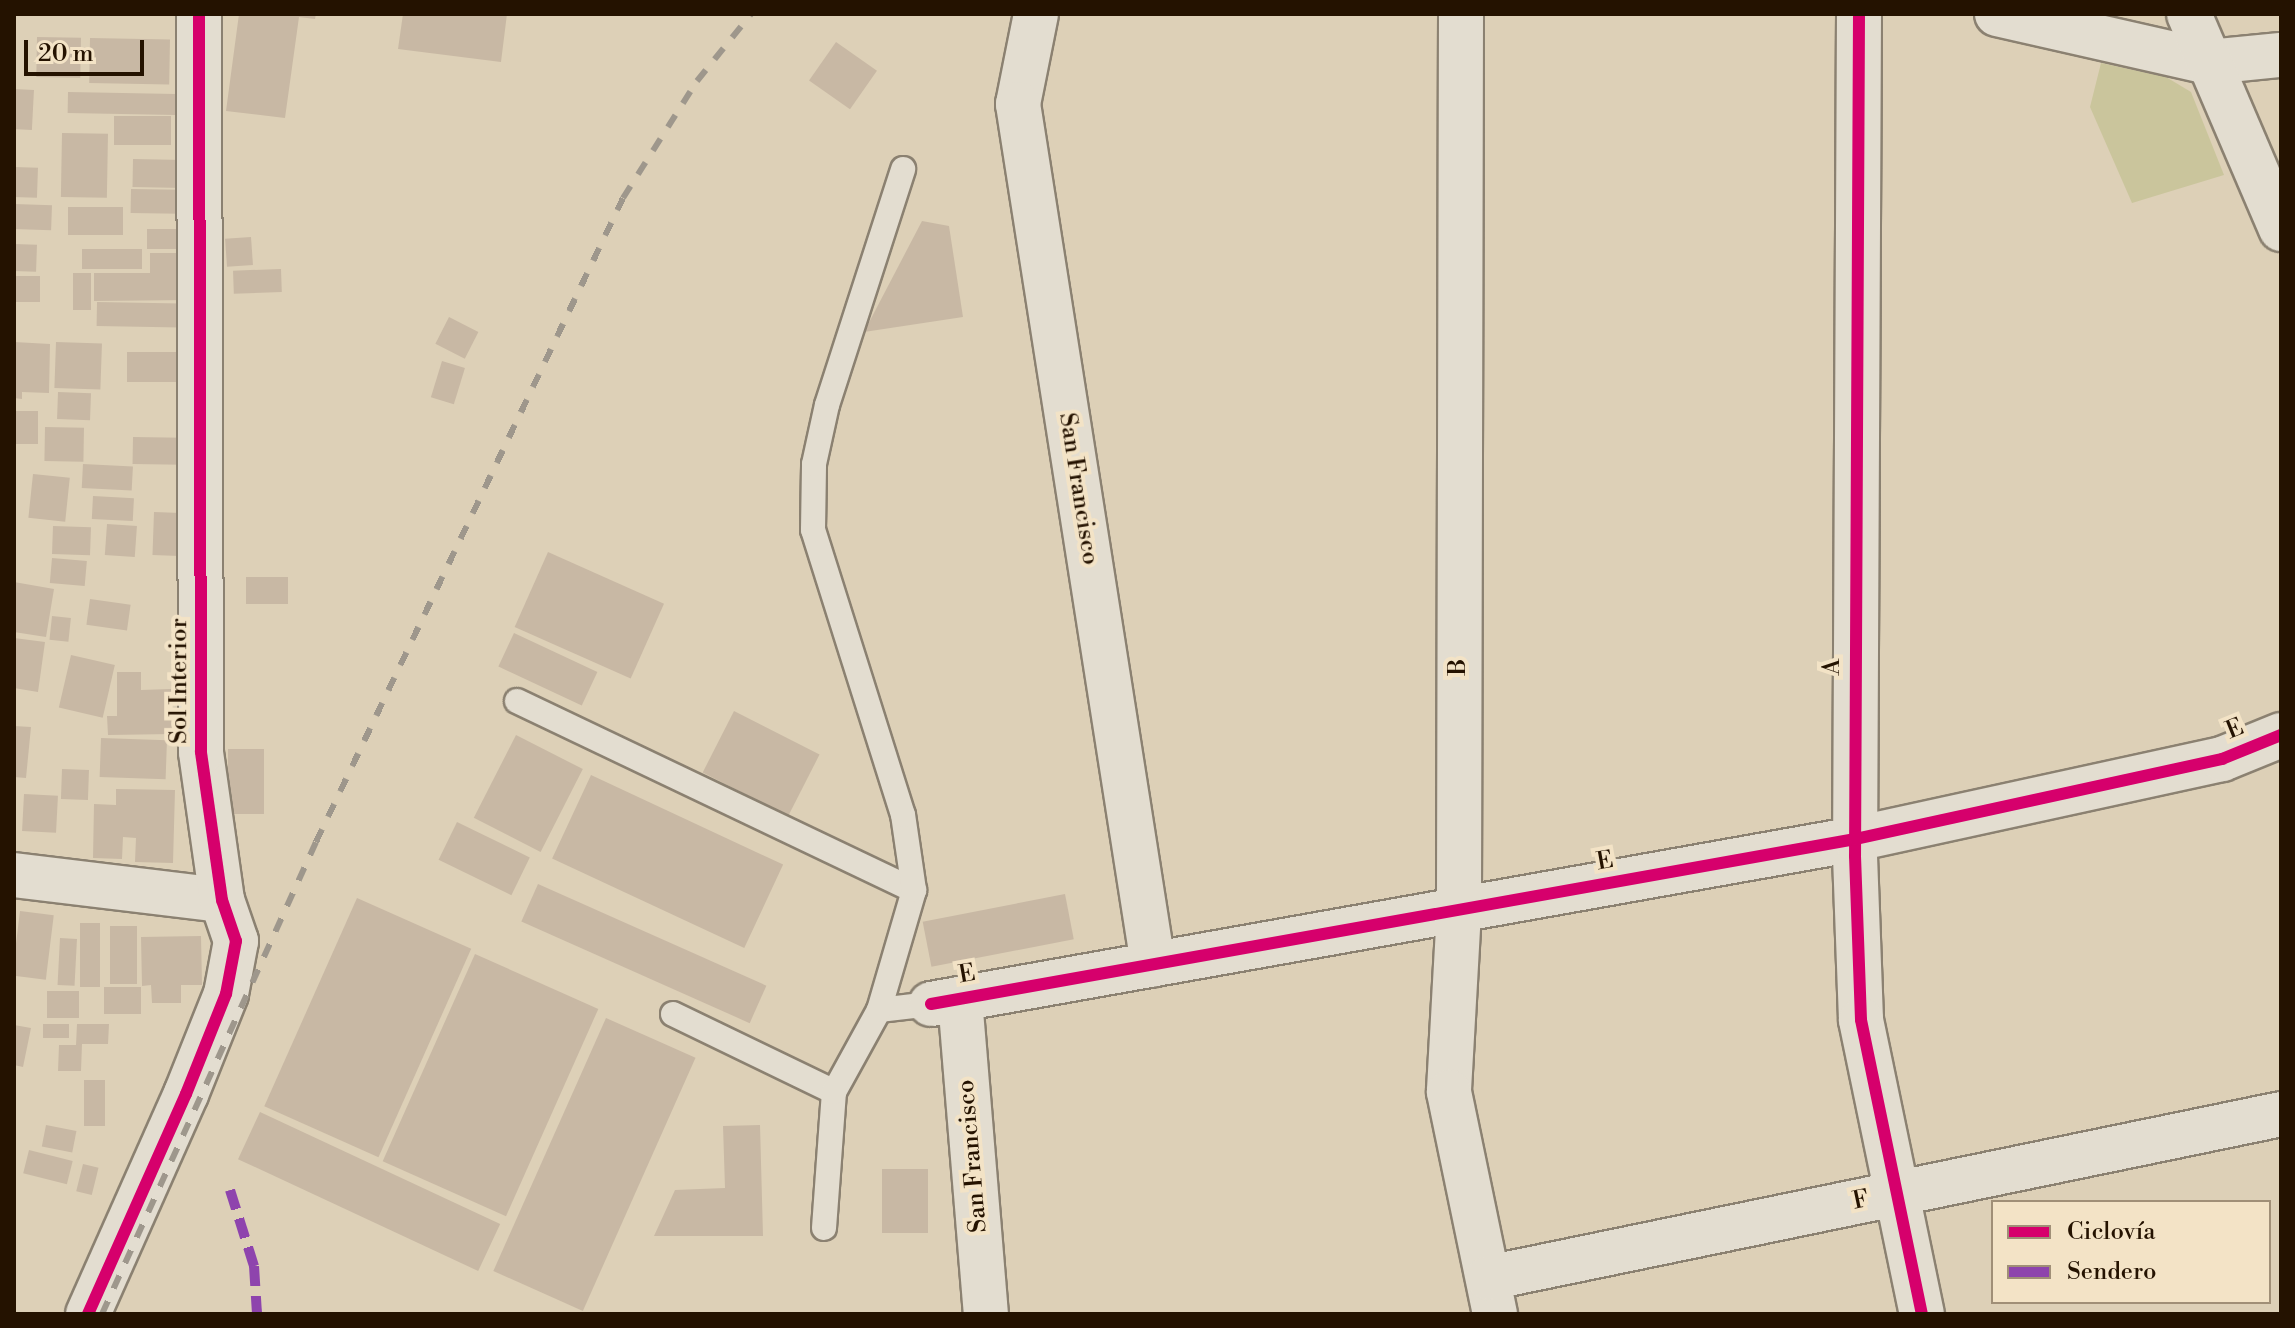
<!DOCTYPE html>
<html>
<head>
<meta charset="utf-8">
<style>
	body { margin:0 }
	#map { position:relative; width:2295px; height:1328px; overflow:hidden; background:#ddd0b7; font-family:"Libre Bodoni",serif }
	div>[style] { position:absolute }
	.green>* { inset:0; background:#cac59c }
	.building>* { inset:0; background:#c8b8a4; transform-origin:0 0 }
	.roads { filter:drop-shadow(2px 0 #8b8171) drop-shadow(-2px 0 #8b8171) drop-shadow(0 2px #8b8171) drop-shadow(0 -2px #8b8171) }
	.service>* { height:24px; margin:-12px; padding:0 12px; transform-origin:12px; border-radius:12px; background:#e3ddd0 }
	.minor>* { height:44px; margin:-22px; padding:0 22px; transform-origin:22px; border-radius:22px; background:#e3ddd0 }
	.tertiary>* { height:44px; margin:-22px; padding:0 22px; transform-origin:22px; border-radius:22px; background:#e3ddd0 }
	.secondary>* { height:44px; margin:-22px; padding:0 22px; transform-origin:22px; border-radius:22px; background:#e3ddd0 }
	.rail>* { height:6px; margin-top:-3px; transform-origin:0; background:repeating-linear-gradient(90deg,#9e978c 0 14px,transparent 0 28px) }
	.quiet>* { height:10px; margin-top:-5px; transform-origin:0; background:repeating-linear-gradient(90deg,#8e44ad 0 20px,transparent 0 30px) }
	.cycleway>* { height:12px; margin:-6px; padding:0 6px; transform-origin:6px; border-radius:6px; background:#d6006c }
	span { translate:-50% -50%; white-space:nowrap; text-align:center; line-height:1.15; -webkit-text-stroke:8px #f3e3c6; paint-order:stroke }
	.street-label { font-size:24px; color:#241200 }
	.frame { position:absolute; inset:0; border:16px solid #241200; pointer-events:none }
	.legend { position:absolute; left:1991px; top:1200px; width:280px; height:104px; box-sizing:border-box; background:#f3e3c6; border:2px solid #a08f77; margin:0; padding:10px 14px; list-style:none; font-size:24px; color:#241200 }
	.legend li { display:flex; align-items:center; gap:16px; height:40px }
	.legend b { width:40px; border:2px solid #a08f77 }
	.scale { position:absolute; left:24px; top:40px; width:120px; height:36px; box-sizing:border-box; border:4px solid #241200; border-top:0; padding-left:10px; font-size:24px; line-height:28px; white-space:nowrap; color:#241200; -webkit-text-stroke:6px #f3e3c6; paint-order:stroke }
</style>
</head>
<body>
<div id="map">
	<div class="green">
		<div style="clip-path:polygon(2101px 63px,2166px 77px,2191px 92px,2224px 175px,2132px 203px,2090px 107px)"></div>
	</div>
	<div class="building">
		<div style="clip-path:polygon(239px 14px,316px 14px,315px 19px,299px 17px,285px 118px,226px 111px)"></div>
		<div style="clip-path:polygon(403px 14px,507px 14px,501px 62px,398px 49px)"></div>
		<div style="left:37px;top:37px;width:44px;height:40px;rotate:1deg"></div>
		<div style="left:90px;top:38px;width:80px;height:45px;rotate:1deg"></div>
		<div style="left:836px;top:42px;width:50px;height:47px;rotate:35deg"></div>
		<div style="left:14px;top:89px;width:20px;height:40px;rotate:3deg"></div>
		<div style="left:68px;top:92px;width:108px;height:21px;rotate:1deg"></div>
		<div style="left:114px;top:116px;width:57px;height:29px"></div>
		<div style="left:62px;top:133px;width:46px;height:64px;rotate:1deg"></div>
		<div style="left:133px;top:159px;width:51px;height:28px;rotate:1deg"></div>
		<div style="left:14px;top:167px;width:24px;height:30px;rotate:2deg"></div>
		<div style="left:131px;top:189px;width:49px;height:24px;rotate:1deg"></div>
		<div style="left:14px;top:204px;width:38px;height:25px;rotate:2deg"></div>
		<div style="left:68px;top:207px;width:55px;height:28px"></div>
		<div style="clip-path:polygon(922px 221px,949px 226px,963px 317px,864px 332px)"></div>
		<div style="left:147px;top:229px;width:43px;height:20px"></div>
		<div style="left:251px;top:237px;width:28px;height:26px;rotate:86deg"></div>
		<div style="left:14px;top:244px;width:23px;height:27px;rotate:2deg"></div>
		<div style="left:82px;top:249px;width:60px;height:20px"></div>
		<div style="clip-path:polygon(150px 253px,189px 253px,190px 300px,94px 301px,94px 273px,150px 273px)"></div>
		<div style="left:281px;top:269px;width:23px;height:48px;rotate:88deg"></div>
		<div style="left:73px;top:273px;width:18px;height:37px"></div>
		<div style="left:14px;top:276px;width:26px;height:26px"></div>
		<div style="left:97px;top:302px;width:84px;height:24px;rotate:1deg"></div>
		<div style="left:449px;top:317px;width:33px;height:30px;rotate:27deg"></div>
		<div style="clip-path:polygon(14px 342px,50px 344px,49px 393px,22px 392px,22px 399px,14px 398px)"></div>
		<div style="left:56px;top:342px;width:46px;height:46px;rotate:2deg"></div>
		<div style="left:127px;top:352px;width:53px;height:30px"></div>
		<div style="left:442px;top:361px;width:24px;height:38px;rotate:17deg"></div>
		<div style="left:58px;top:392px;width:33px;height:27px;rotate:2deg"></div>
		<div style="left:14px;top:411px;width:24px;height:33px"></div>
		<div style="left:45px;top:427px;width:39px;height:34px;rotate:1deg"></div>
		<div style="left:133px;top:437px;width:50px;height:27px;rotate:1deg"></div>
		<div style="left:83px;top:464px;width:50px;height:24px;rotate:3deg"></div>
		<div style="left:33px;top:474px;width:37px;height:44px;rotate:6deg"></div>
		<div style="left:93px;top:496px;width:41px;height:23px;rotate:3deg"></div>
		<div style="left:154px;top:512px;width:27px;height:43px;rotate:2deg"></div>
		<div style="left:107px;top:524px;width:30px;height:31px;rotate:4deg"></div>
		<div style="left:53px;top:526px;width:38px;height:28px;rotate:2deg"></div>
		<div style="left:548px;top:552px;width:127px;height:82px;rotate:24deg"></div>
		<div style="left:52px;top:558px;width:35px;height:25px;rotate:5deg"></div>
		<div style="left:246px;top:577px;width:42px;height:27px"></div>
		<div style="clip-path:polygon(14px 582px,54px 589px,46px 637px,14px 632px)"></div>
		<div style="left:90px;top:599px;width:41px;height:26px;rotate:8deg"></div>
		<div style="left:52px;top:616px;width:19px;height:24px;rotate:6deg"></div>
		<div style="left:514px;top:633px;width:92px;height:37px;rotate:25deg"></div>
		<div style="clip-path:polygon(14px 638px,45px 642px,38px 692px,14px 688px)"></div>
		<div style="left:71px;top:655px;width:45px;height:54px;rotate:13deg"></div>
		<div style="clip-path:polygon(117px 672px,141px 672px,141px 690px,171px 689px,172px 734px,108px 735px,107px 716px,117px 716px)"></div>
		<div style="left:734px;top:711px;width:96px;height:69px;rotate:27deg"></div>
		<div style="clip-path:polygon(14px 726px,31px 727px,26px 778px,14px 777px)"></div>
		<div style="left:516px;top:735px;width:75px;height:93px;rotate:27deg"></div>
		<div style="left:101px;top:738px;width:66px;height:39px;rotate:2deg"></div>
		<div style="left:228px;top:749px;width:36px;height:65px"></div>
		<div style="left:62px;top:769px;width:27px;height:30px;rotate:2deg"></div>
		<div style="left:591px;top:775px;width:212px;height:92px;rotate:25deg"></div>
		<div style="clip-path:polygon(116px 789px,175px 790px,173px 863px,135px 862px,136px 838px,123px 837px,122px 859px,93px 858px,94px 804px,116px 805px)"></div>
		<div style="left:24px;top:794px;width:34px;height:37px;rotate:3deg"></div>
		<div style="left:457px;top:822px;width:81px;height:42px;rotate:26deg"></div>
		<div style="left:538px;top:884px;width:250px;height:41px;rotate:24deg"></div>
		<div style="left:1065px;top:894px;width:46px;height:145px;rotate:79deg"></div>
		<div style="left:357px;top:898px;width:125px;height:228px;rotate:24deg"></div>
		<div style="left:20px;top:911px;width:34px;height:65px;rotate:7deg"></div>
		<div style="left:80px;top:923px;width:20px;height:64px"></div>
		<div style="left:110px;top:926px;width:27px;height:58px"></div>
		<div style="clip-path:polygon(201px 936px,202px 985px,181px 985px,181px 1003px,152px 1003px,151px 985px,142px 986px,141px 937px)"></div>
		<div style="left:60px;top:938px;width:17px;height:47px;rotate:3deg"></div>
		<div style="left:475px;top:954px;width:135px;height:227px;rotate:24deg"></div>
		<div style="left:104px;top:987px;width:37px;height:27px"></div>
		<div style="left:47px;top:991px;width:32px;height:27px"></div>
		<div style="left:606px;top:1018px;width:98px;height:277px;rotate:24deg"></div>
		<div style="left:43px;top:1024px;width:26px;height:14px"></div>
		<div style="clip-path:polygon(77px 1024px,109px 1024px,108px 1044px,82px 1044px,81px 1071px,58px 1071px,59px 1045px,76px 1045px)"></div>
		<div style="clip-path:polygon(14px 1025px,31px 1028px,23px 1067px,14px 1065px)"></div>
		<div style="left:84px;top:1080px;width:21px;height:46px"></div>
		<div style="left:260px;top:1112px;width:265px;height:52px;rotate:25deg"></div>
		<div style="left:46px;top:1125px;width:31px;height:22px;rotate:11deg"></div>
		<div style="clip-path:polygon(760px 1125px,763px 1236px,654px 1236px,675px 1190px,725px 1188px,723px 1126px)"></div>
		<div style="left:29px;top:1150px;width:45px;height:24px;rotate:14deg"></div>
		<div style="left:83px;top:1164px;width:16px;height:28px;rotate:14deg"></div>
		<div style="left:882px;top:1169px;width:46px;height:64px"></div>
	</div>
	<div class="roads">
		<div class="service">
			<div style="left:517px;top:701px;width:440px;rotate:25.5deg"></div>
			<div style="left:879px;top:1010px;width:52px;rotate:-6.6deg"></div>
			<div style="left:673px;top:1014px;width:179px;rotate:25.8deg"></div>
			<div style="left:824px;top:1228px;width:136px;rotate:-85.8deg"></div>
			<div style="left:834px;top:1092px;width:94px;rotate:-61.2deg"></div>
			<div style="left:879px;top:1010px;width:125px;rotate:-73.7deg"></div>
			<div style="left:914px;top:890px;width:76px;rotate:-98.3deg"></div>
			<div style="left:903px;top:815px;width:299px;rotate:-107.5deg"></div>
			<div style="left:813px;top:530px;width:66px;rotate:-89.1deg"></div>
			<div style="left:814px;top:464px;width:60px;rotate:-77.6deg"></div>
			<div style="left:827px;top:405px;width:248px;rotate:-72.1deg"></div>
		</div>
		<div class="minor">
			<div style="left:1036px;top:14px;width:92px;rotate:101.3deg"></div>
			<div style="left:1018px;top:104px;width:871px;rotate:81.08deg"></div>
			<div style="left:1461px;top:14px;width:897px;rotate:90.13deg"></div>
			<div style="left:1459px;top:911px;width:181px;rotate:93.2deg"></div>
			<div style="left:1449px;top:1092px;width:227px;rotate:78.3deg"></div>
			<div style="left:1859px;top:14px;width:842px;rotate:90.27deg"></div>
			<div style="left:1855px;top:856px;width:164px;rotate:87.9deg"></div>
			<div style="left:1861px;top:1020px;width:300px;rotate:78.3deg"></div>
			<div style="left:2209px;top:62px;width:72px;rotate:-5.6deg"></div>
			<div style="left:14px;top:875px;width:209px;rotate:6.9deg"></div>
			<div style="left:960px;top:999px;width:316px;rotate:85.3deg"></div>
			<div style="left:931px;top:1004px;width:939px;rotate:-10.12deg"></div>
			<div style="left:1855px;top:839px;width:376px;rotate:-12.3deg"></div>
			<div style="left:2222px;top:759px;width:64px;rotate:-22.1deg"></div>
			<div style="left:1488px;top:1278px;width:810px;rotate:-11.68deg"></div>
			<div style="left:88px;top:1314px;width:241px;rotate:-66deg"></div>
			<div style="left:186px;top:1094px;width:108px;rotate:-68.2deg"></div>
			<div style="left:226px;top:994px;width:54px;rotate:-79.3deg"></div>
			<div style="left:236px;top:941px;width:43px;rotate:-108.9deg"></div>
			<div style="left:222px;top:900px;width:149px;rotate:-98.1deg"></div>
			<div style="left:201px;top:752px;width:738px;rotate:-90.16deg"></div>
		</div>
		<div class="tertiary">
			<div style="left:1997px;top:14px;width:217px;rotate:12.8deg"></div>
		</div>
		<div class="secondary">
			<div style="left:2189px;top:14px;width:234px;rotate:66.8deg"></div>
		</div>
	</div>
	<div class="rail">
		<div style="left:102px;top:1314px;width:518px;rotate:-65.61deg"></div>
		<div style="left:316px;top:842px;width:713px;rotate:-64.51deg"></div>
		<div style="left:623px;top:198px;width:138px;rotate:-57.7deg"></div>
		<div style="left:697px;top:81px;width:86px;rotate:-51.1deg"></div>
	</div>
	<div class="quiet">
		<div style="left:230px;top:1190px;width:80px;rotate:72.5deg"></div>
		<div style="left:254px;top:1266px;width:48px;rotate:86.4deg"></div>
	</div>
	<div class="cycleway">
		<div style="left:1859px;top:14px;width:842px;rotate:90.27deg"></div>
		<div style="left:1855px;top:856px;width:164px;rotate:87.9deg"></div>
		<div style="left:1861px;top:1020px;width:300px;rotate:78.3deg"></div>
		<div style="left:931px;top:1004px;width:939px;rotate:-10.12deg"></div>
		<div style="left:1855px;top:839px;width:376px;rotate:-12.3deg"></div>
		<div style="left:2222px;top:759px;width:64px;rotate:-22.1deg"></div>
		<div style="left:88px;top:1314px;width:241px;rotate:-66deg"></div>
		<div style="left:186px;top:1094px;width:108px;rotate:-68.2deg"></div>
		<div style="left:226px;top:994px;width:54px;rotate:-79.3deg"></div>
		<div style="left:236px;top:941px;width:43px;rotate:-108.9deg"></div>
		<div style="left:222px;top:900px;width:149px;rotate:-98.1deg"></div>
		<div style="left:201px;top:752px;width:738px;rotate:-90.16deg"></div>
	</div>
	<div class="street-label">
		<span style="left:1078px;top:489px;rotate:81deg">San Francisco</span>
		<span style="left:1459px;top:667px;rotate:-90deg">B</span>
		<span style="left:1833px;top:667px;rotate:-90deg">A</span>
		<span style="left:180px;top:681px;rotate:-90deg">Sol Interior</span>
		<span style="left:2235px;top:730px;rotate:-22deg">E</span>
		<span style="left:1605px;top:862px;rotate:-10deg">E</span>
		<span style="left:967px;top:975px;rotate:-10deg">E</span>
		<span style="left:973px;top:1156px;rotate:-95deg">San Francisco</span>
		<span style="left:1861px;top:1201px;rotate:-12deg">F</span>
	</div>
	<div class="frame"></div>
	<ul class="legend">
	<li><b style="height:10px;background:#d6006c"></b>Ciclovía</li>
	<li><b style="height:10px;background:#8e44ad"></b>Sendero</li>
	</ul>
	<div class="scale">20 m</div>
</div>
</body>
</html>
